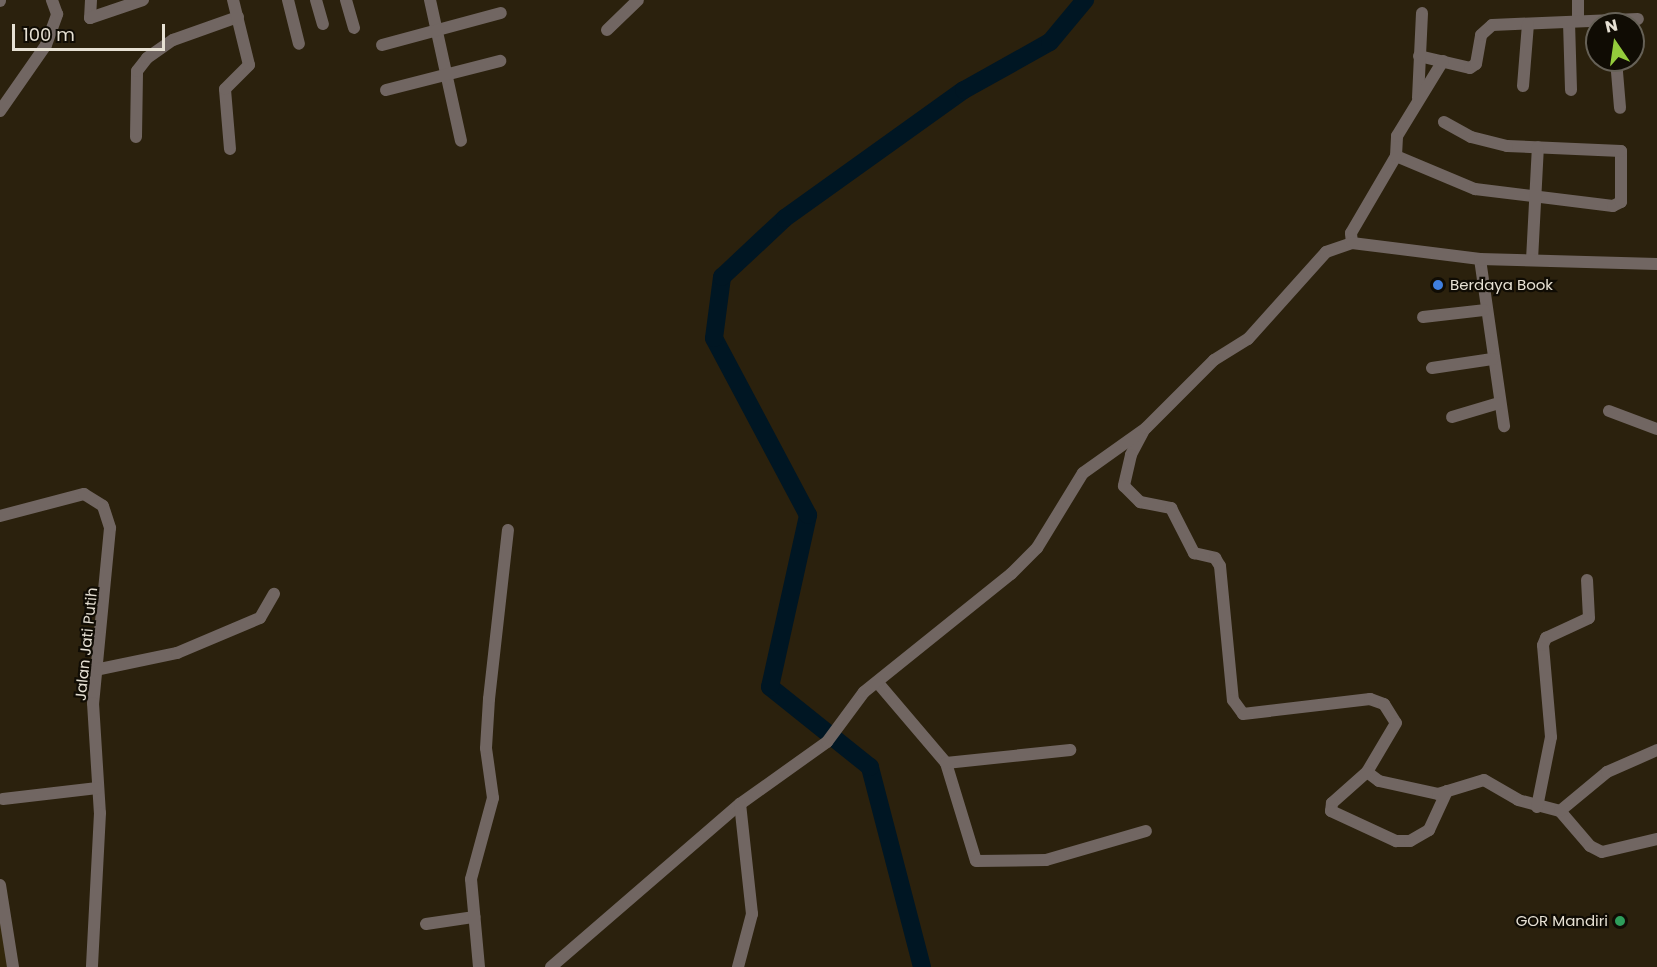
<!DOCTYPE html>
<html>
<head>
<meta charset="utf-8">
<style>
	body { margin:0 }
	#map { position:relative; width:1657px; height:967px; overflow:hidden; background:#2b210d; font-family:Poppins,sans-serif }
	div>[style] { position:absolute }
	.built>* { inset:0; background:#33270b }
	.river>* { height:18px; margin:-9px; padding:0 9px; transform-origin:9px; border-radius:9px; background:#001623 }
	.minor>* { height:12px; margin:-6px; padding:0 6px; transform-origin:6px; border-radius:6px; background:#716662 }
	.dots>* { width:16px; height:16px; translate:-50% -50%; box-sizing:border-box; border:3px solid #100c04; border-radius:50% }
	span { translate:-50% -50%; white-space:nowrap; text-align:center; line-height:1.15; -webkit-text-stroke:4.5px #100c04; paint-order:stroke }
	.poi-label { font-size:15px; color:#e7e1d4 }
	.left { translate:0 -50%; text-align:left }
	.right { translate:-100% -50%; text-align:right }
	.street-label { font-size:15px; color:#e7e1d4 }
	.north { position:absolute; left:1585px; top:12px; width:60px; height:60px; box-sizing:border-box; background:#100c04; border:2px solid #666157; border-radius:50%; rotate:347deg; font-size:16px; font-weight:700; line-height:24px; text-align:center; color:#e7e1d4 }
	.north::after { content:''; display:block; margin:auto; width:21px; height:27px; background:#94cc3c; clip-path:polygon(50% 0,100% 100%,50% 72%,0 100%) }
	.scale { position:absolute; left:12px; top:24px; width:153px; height:27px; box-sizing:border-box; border:3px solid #e7e1d4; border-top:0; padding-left:8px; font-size:18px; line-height:21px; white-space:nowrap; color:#e7e1d4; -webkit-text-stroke:4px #100c04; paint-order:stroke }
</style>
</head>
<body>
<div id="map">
	<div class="built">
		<div style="clip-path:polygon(0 898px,9px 967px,0 967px)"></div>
	</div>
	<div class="river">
		<div style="left:922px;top:967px;width:207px;rotate:-104.6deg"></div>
		<div style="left:870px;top:767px;width:128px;rotate:-141.3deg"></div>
		<div style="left:770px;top:687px;width:176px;rotate:-77.5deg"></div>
		<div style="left:808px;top:515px;width:200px;rotate:-118deg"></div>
		<div style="left:714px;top:338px;width:62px;rotate:-82.5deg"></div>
		<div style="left:722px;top:277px;width:86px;rotate:-43.1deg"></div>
		<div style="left:785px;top:218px;width:220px;rotate:-35.6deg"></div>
		<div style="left:964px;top:90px;width:98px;rotate:-29.2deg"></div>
		<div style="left:1050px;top:42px;width:55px;rotate:-50.2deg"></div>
	</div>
	<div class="minor">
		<div style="left:91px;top:0;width:18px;rotate:93deg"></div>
		<div style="left:90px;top:18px;width:56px;rotate:-18.8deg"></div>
		<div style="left:288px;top:0;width:45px;rotate:76deg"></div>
		<div style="left:316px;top:0;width:25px;rotate:74deg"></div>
		<div style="left:346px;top:0;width:29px;rotate:74deg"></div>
		<div style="left:430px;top:0;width:144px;rotate:77.6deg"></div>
		<div style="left:1578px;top:0;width:21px;rotate:90deg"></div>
		<div style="left:0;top:1px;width:1px;rotate:-90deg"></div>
		<div style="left:1569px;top:22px;width:68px;rotate:88.3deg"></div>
		<div style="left:607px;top:30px;width:43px;rotate:-44.1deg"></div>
		<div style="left:382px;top:45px;width:123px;rotate:-15.1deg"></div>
		<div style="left:1419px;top:56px;width:52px;rotate:13.2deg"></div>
		<div style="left:1470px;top:68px;width:7px;rotate:-34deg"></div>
		<div style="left:1476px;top:64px;width:29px;rotate:-80deg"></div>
		<div style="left:1481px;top:35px;width:15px;rotate:-42deg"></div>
		<div style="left:1492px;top:25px;width:146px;rotate:-2.4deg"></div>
		<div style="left:1616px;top:60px;width:48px;rotate:85.2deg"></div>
		<div style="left:1523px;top:86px;width:62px;rotate:-85.4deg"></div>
		<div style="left:386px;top:90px;width:118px;rotate:-14.3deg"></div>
		<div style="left:1418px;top:98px;width:85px;rotate:-87.3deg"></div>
		<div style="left:0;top:111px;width:80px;rotate:-55.1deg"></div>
		<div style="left:46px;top:45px;width:33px;rotate:-70deg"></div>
		<div style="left:57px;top:14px;width:15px;rotate:-110deg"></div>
		<div style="left:136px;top:137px;width:66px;rotate:-89.1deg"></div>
		<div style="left:137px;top:71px;width:16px;rotate:-52deg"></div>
		<div style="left:147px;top:58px;width:32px;rotate:-35deg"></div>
		<div style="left:173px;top:40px;width:69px;rotate:-19.5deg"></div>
		<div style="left:230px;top:149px;width:60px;rotate:-94.8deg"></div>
		<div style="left:225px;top:89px;width:34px;rotate:-45deg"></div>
		<div style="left:249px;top:65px;width:67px;rotate:-103.8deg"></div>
		<div style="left:1396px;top:156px;width:86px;rotate:22.7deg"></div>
		<div style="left:1475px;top:189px;width:139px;rotate:7deg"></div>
		<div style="left:1613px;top:206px;width:9px;rotate:-27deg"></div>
		<div style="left:1621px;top:202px;width:51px;rotate:-90deg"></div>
		<div style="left:1621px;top:151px;width:114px;rotate:-177.5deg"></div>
		<div style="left:1507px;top:146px;width:37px;rotate:-166deg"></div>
		<div style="left:1471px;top:137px;width:31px;rotate:-151deg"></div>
		<div style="left:1352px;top:243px;width:10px;rotate:-96deg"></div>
		<div style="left:1351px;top:233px;width:89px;rotate:-59.7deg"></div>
		<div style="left:1396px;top:156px;width:20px;rotate:-87deg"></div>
		<div style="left:1397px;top:136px;width:88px;rotate:-58.5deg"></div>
		<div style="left:1480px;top:259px;width:169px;rotate:81.8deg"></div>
		<div style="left:1532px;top:260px;width:113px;rotate:-87deg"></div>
		<div style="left:1423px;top:317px;width:61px;rotate:-6.5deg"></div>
		<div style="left:1432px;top:368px;width:61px;rotate:-8.5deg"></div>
		<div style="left:1609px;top:411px;width:51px;rotate:20.6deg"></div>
		<div style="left:1452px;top:417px;width:49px;rotate:-16.6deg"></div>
		<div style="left:1143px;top:432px;width:26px;rotate:118deg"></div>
		<div style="left:1131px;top:455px;width:32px;rotate:103deg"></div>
		<div style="left:1124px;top:486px;width:23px;rotate:45deg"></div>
		<div style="left:1140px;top:502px;width:32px;rotate:11deg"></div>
		<div style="left:1171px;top:508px;width:51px;rotate:62.9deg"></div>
		<div style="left:1194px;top:553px;width:22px;rotate:13deg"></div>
		<div style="left:1215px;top:558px;width:9px;rotate:58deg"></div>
		<div style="left:1220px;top:566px;width:135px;rotate:84.5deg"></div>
		<div style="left:1233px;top:700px;width:17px;rotate:54deg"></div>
		<div style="left:1243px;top:714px;width:128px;rotate:-6.7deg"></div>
		<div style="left:1370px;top:699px;width:15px;rotate:20deg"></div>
		<div style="left:1384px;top:704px;width:22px;rotate:58deg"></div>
		<div style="left:1396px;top:723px;width:57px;rotate:120.6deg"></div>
		<div style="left:1367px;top:772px;width:15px;rotate:37deg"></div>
		<div style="left:1379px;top:781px;width:60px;rotate:12.4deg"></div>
		<div style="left:1438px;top:794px;width:48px;rotate:-16.9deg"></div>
		<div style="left:1484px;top:780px;width:39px;rotate:30deg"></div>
		<div style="left:1518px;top:800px;width:43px;rotate:14.7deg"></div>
		<div style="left:1560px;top:811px;width:46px;rotate:49.4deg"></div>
		<div style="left:1590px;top:846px;width:13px;rotate:27deg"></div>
		<div style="left:1602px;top:852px;width:57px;rotate:-13.3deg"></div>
		<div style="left:0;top:516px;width:87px;rotate:-14.7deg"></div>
		<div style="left:84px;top:494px;width:22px;rotate:32deg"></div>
		<div style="left:103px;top:506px;width:23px;rotate:72deg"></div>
		<div style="left:110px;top:528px;width:176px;rotate:95.5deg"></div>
		<div style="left:93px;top:703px;width:110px;rotate:86.4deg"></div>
		<div style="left:100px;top:813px;width:154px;rotate:93deg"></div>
		<div style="left:100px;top:669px;width:79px;rotate:-11.7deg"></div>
		<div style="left:177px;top:653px;width:90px;rotate:-22.9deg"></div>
		<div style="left:260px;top:618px;width:28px;rotate:-60deg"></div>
		<div style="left:878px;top:683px;width:105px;rotate:49.6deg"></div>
		<div style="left:946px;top:763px;width:102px;rotate:73deg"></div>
		<div style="left:976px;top:861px;width:70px;rotate:-0.8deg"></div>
		<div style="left:1046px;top:860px;width:104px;rotate:-16.2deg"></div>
		<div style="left:946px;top:763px;width:125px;rotate:-6deg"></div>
		<div style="left:1367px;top:772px;width:47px;rotate:138.5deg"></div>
		<div style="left:1332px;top:803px;width:8px;rotate:97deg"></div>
		<div style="left:1331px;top:811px;width:72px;rotate:24.8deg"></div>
		<div style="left:1396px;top:841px;width:14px"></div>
		<div style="left:1410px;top:841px;width:22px;rotate:-30deg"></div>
		<div style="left:1429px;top:830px;width:43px;rotate:-65.2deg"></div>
		<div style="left:3px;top:799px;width:95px;rotate:-6.7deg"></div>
		<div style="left:1537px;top:807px;width:71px;rotate:-78.7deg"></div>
		<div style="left:1551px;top:737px;width:92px;rotate:-95deg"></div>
		<div style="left:1543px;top:645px;width:8px;rotate:-67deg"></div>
		<div style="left:1546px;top:638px;width:47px;rotate:-24.9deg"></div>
		<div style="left:1589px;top:618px;width:38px;rotate:-93deg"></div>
		<div style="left:1560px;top:811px;width:61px;rotate:-39.7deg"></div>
		<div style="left:1607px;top:772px;width:55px;rotate:-23.7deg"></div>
		<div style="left:0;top:885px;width:83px;rotate:81deg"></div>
		<div style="left:426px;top:924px;width:49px;rotate:-8.3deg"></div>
		<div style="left:479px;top:967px;width:88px;rotate:-95.2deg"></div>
		<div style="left:471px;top:879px;width:84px;rotate:-74.8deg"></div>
		<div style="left:493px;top:798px;width:50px;rotate:-98deg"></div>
		<div style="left:486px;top:748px;width:49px;rotate:-86.5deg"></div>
		<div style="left:489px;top:699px;width:170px;rotate:-83.6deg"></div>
		<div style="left:551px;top:967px;width:250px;rotate:-40.8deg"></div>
		<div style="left:740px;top:804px;width:107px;rotate:-35.5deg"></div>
		<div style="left:827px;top:742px;width:62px;rotate:-53.5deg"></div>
		<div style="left:864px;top:692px;width:189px;rotate:-38.8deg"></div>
		<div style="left:1011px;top:574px;width:37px;rotate:-45deg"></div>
		<div style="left:1037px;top:548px;width:88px;rotate:-58.5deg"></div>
		<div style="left:1083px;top:473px;width:77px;rotate:-35.5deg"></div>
		<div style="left:1146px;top:428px;width:96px;rotate:-45deg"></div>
		<div style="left:1214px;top:360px;width:40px;rotate:-32deg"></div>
		<div style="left:1248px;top:339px;width:117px;rotate:-48.1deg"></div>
		<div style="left:1326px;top:252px;width:28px;rotate:-19deg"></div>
		<div style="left:1352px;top:243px;width:129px;rotate:7.1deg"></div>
		<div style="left:1480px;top:259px;width:177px;rotate:1.6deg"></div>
		<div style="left:738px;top:967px;width:55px;rotate:-75.2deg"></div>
		<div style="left:752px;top:914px;width:111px;rotate:-96.2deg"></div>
	</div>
	<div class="dots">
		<div style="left:1438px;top:285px;background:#3f7fe0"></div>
		<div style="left:1620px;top:921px;background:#2e9e5b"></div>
	</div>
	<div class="poi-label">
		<span class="left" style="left:1450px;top:285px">Berdaya Book</span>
		<span class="right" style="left:1608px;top:921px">GOR Mandiri</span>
	</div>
	<div class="street-label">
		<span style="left:86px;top:644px;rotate:-84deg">Jalan Jati Putih</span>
	</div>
	<div class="north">N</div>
	<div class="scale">100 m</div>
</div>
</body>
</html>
